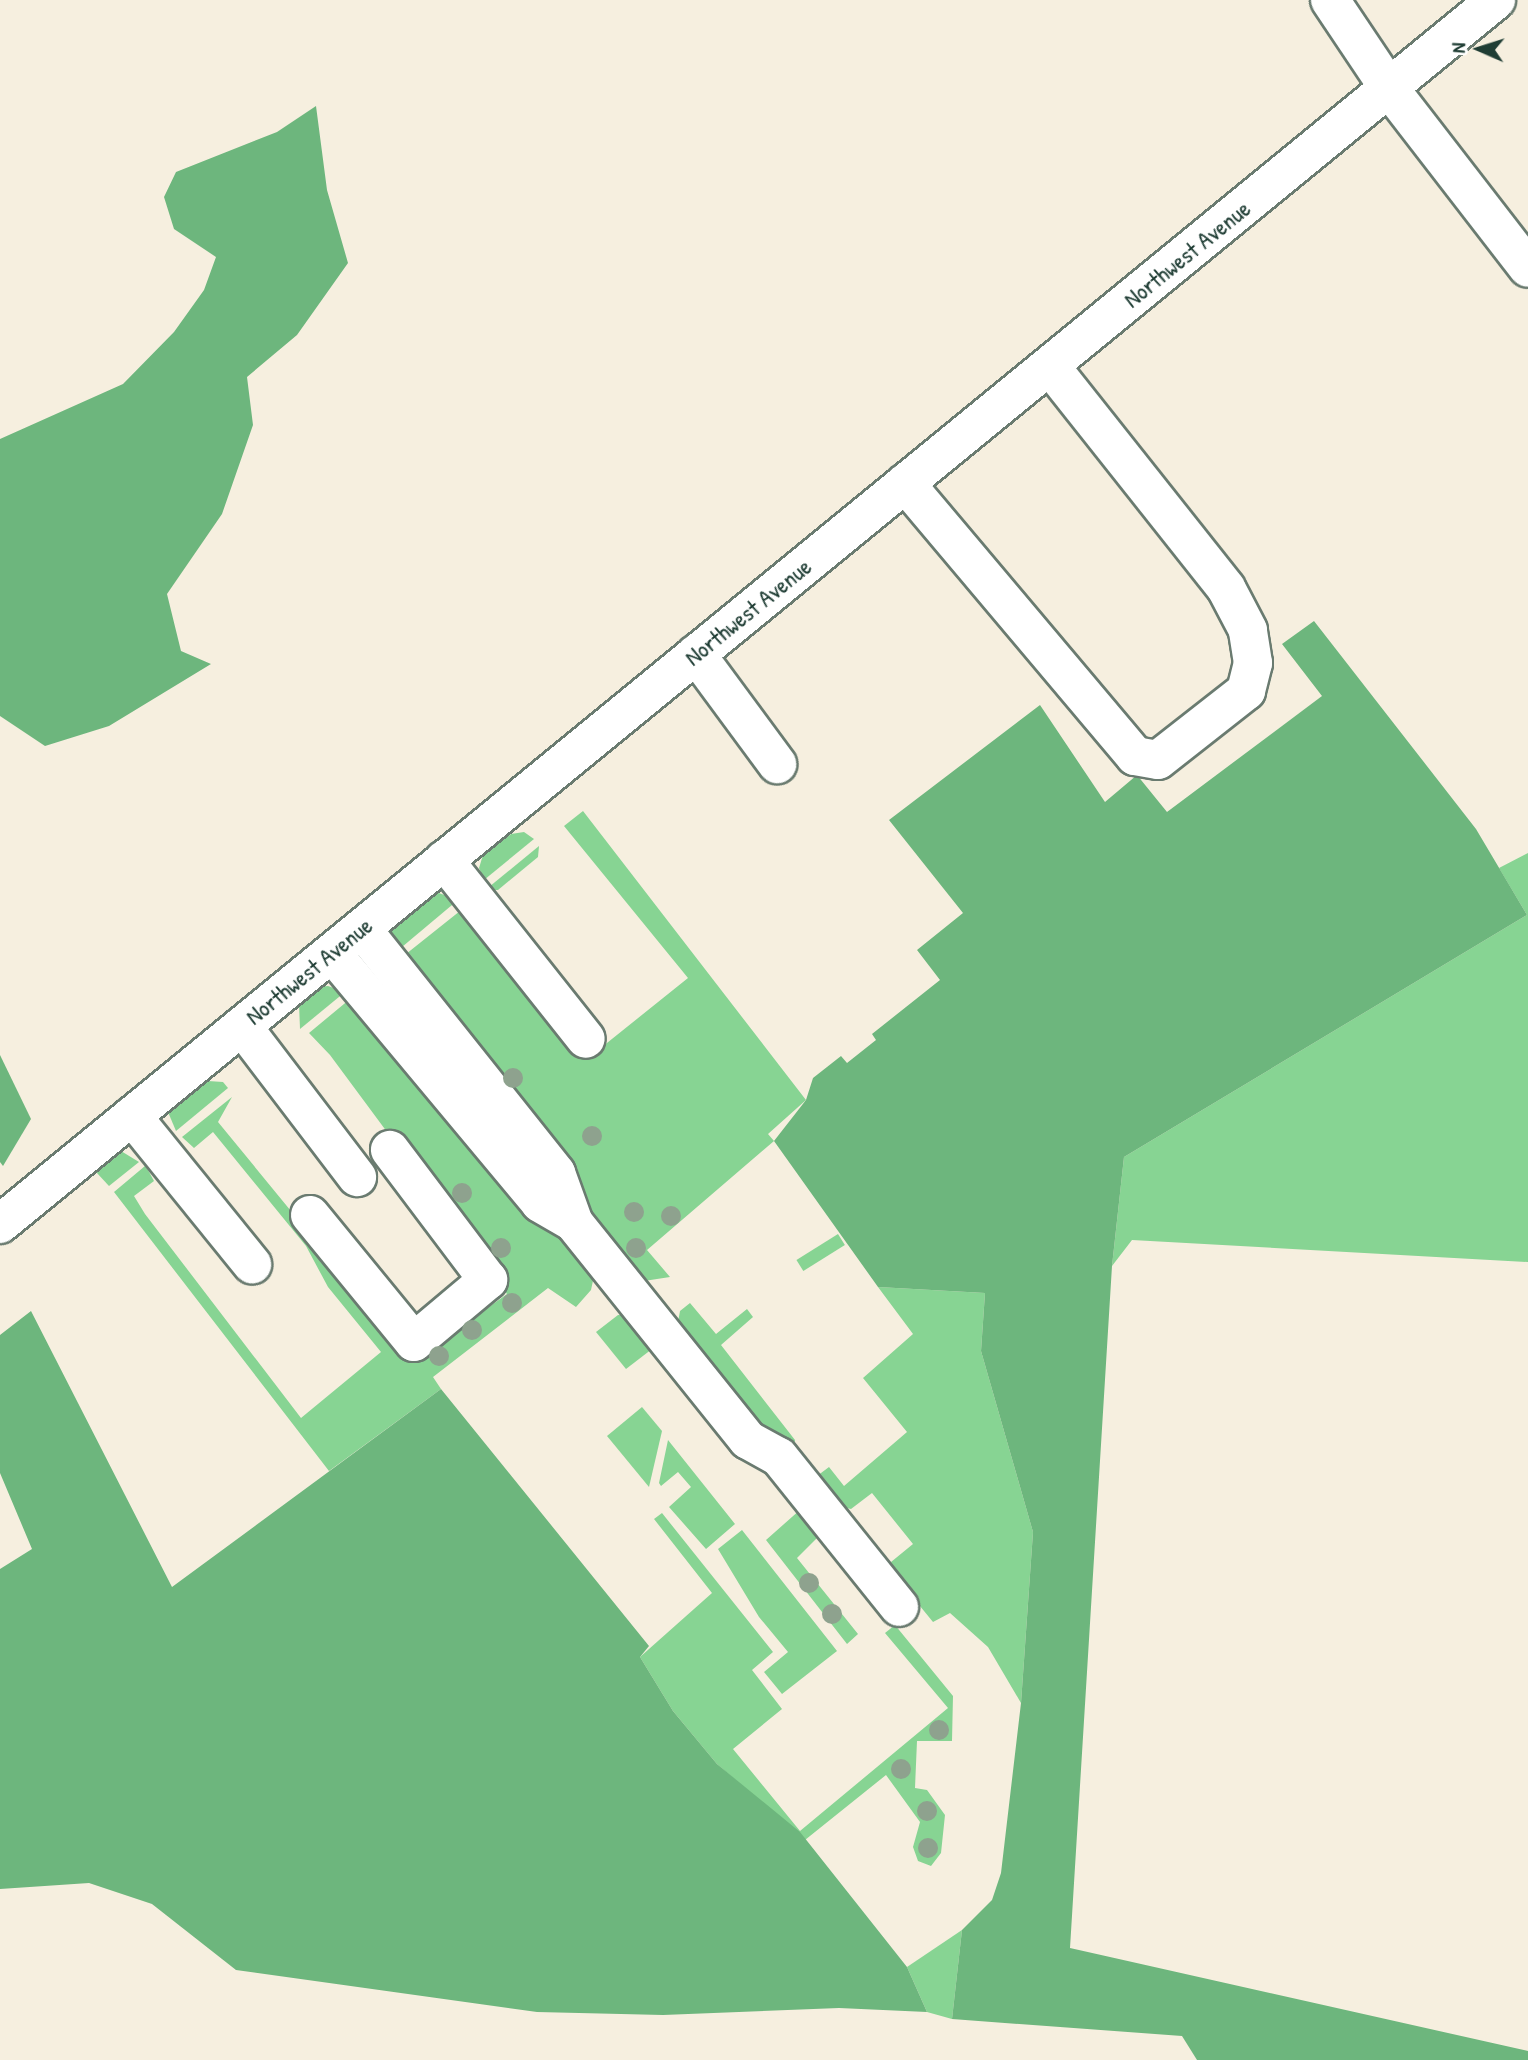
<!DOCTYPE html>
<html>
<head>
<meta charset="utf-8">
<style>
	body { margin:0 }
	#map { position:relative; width:1528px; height:2060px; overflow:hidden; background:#f6efdf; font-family:"Patrick Hand",sans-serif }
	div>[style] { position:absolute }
	.green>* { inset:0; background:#87d493; transform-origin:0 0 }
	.forest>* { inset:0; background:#6db67d }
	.roads { filter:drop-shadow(2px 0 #6a7b70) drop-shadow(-2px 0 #6a7b70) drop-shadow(0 2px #6a7b70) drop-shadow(0 -2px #6a7b70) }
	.minor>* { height:38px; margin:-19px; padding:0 19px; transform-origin:19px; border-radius:19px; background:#fff }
	.trees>* { width:20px; height:20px; margin:-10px; border-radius:50%; background:#8ea28e }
	span { translate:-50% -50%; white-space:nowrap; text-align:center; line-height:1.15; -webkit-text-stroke:7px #fff; paint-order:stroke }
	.street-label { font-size:24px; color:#1f3d34 }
	.north { position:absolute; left:1444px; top:14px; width:70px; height:70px; -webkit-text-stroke:5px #fff; paint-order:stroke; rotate:273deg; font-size:19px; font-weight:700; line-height:28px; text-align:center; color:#1f3d34 }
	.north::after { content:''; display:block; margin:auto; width:24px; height:32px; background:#1f3d34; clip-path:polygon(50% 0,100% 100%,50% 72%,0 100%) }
</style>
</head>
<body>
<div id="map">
	<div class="green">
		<div style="clip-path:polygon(583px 811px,806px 1100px,768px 1134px,774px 1141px,647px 1250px,670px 1277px,644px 1281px,616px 1249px,401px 958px,465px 907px,587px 1059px,688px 978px,564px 826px)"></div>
		<div style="clip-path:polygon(524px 832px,534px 839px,484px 880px,479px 868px,483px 855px,511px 834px)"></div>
		<div style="clip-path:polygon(539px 846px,538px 857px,498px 890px,491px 890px,489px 887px)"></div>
		<div style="clip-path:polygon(1528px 853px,1528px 1262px,1132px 1240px,1112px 1266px,1124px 1157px,1527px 915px,1499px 868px)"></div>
		<div style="clip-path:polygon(436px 892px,458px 900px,396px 952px,389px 930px)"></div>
		<div style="clip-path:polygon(328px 986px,345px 992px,300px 1029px,299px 1003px,318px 987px)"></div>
		<div style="clip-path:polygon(350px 999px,594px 1276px,591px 1290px,576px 1307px,548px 1288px,433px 1377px,441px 1389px,329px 1471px,114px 1192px,145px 1166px,148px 1170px,154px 1181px,134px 1196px,145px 1214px,301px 1418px,381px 1352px,328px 1287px,306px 1246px,213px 1132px,194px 1148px,182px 1137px,232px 1097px,218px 1122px,414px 1361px,507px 1294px,330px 1055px,309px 1033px)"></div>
		<div style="clip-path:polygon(208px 1081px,223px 1082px,228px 1088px,176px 1131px,168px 1112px)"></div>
		<div style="clip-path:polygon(121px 1151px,139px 1162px,109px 1186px,96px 1172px)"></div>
		<div style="left:838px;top:1234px;width:13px;height:49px;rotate:58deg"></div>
		<div style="clip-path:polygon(878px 1287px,985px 1293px,981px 1351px,1033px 1532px,1021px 1703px,988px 1647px,950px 1613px,933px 1622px,893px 1573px,891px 1562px,913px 1544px,872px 1493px,851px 1509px,842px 1507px,817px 1476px,829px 1467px,844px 1486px,907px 1432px,863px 1378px,913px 1334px)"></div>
		<div style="clip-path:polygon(690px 1303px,716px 1334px,747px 1309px,753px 1317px,721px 1345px,795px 1440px,793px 1452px,784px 1451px,678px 1322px,680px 1311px)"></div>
		<div style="clip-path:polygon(618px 1315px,625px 1315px,652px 1349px,626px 1369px,596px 1332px)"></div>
		<div style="clip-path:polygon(642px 1407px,662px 1431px,649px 1487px,607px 1436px)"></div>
		<div style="clip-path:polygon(668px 1440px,735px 1524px,706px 1549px,669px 1507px,691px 1487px,678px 1472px,661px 1486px,659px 1483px)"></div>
		<div style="clip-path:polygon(801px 1509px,819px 1536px,797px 1558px,858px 1634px,847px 1644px,766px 1540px)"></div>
		<div style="clip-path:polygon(662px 1513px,773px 1652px,752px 1670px,782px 1709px,733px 1749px,800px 1831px,948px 1708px,885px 1633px,895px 1625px,953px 1696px,952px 1741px,917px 1741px,915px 1788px,927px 1790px,945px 1815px,941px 1853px,931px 1866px,918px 1861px,913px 1847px,920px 1822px,886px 1775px,805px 1840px,717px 1764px,673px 1711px,640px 1657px,712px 1593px,654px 1519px)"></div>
		<div style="clip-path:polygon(742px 1530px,837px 1651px,782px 1694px,764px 1672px,788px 1652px,759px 1617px,718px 1549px)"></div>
		<div style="clip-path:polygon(962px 1930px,952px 2019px,927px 2012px,907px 1967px)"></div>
	</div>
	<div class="forest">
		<div style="clip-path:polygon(316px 106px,327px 190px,348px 263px,297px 335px,247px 377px,253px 425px,222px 514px,167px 594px,181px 651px,211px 664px,109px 726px,45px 746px,0 716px,0 439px,123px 384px,174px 332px,204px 290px,216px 257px,174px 229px,164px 197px,176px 172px,277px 132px)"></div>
		<div style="clip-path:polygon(1314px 621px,1476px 829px,1527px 915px,1124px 1157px,1112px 1266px,1070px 1948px,1528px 2051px,1528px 2060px,1197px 2060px,1182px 2036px,952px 2019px,962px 1930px,992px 1900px,1001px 1873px,1021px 1703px,1033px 1532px,981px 1351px,985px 1293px,878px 1287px,774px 1141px,806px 1100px,813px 1078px,841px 1056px,847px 1063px,876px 1040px,872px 1034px,940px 980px,917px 950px,963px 913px,889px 820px,1040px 705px,1105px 802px,1137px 775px,1167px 812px,1322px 696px,1282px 644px)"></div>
		<div style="clip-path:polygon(0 1055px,31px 1119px,3px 1166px,0 1162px)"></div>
		<div style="clip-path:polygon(31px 1311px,172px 1587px,441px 1389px,649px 1646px,640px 1657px,673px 1711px,717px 1764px,800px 1832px,907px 1967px,927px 2012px,839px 2008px,663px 2015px,537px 2012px,236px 1970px,152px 1904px,89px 1883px,0 1889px,0 1569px,32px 1549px,0 1473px,0 1335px)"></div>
	</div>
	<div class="roads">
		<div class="minor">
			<div style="left:1330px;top:0;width:106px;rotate:56.2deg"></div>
			<div style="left:1389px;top:88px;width:227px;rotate:52.3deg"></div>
			<div style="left:905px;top:483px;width:357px;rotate:49.9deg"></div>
			<div style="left:1135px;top:756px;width:23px;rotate:10deg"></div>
			<div style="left:1158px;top:760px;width:112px;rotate:-38.1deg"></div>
			<div style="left:1246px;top:691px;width:29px;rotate:-76deg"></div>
			<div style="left:1253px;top:663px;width:33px;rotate:-99deg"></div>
			<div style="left:1248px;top:630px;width:47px;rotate:-117.6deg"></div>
			<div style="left:1226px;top:588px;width:283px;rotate:-128.4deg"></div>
			<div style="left:696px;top:654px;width:137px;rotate:53.6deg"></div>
			<div style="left:444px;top:860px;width:228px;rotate:51.6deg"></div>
			<div style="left:362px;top:929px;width:312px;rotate:51.5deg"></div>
			<div style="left:556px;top:1173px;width:53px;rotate:70.2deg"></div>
			<div style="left:574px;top:1223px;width:278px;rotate:51.3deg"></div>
			<div style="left:748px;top:1440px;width:35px;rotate:29deg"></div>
			<div style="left:779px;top:1457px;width:192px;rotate:51.3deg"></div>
			<div style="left:332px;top:953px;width:325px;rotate:50.2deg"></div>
			<div style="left:540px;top:1203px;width:39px;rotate:30deg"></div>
			<div style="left:242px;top:1026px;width:190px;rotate:52.7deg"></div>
			<div style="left:132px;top:1116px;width:191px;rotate:51deg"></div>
			<div style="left:310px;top:1215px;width:164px;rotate:50.7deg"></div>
			<div style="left:414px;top:1342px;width:97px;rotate:-40deg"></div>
			<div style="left:488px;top:1280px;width:163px;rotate:-127deg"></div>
			<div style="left:0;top:1224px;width:1933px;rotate:-39.29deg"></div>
		</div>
	</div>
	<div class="trees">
		<div style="left:513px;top:1078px"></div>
		<div style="left:592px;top:1136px"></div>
		<div style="left:462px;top:1193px"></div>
		<div style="left:634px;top:1212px"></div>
		<div style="left:671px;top:1216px"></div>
		<div style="left:501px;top:1248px"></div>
		<div style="left:636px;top:1248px"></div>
		<div style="left:512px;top:1303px"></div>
		<div style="left:472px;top:1330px"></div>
		<div style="left:439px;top:1356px"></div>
		<div style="left:809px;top:1583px"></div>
		<div style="left:832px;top:1614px"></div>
		<div style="left:939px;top:1730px"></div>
		<div style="left:901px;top:1769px"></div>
		<div style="left:927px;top:1811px"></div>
		<div style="left:928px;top:1848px"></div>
	</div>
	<div class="street-label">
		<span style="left:1187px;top:254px;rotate:-39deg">Northwest Avenue</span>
		<span style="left:748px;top:612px;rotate:-39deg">Northwest Avenue</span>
		<span style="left:309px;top:971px;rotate:-39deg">Northwest Avenue</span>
	</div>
	<div class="north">N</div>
</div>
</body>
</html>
